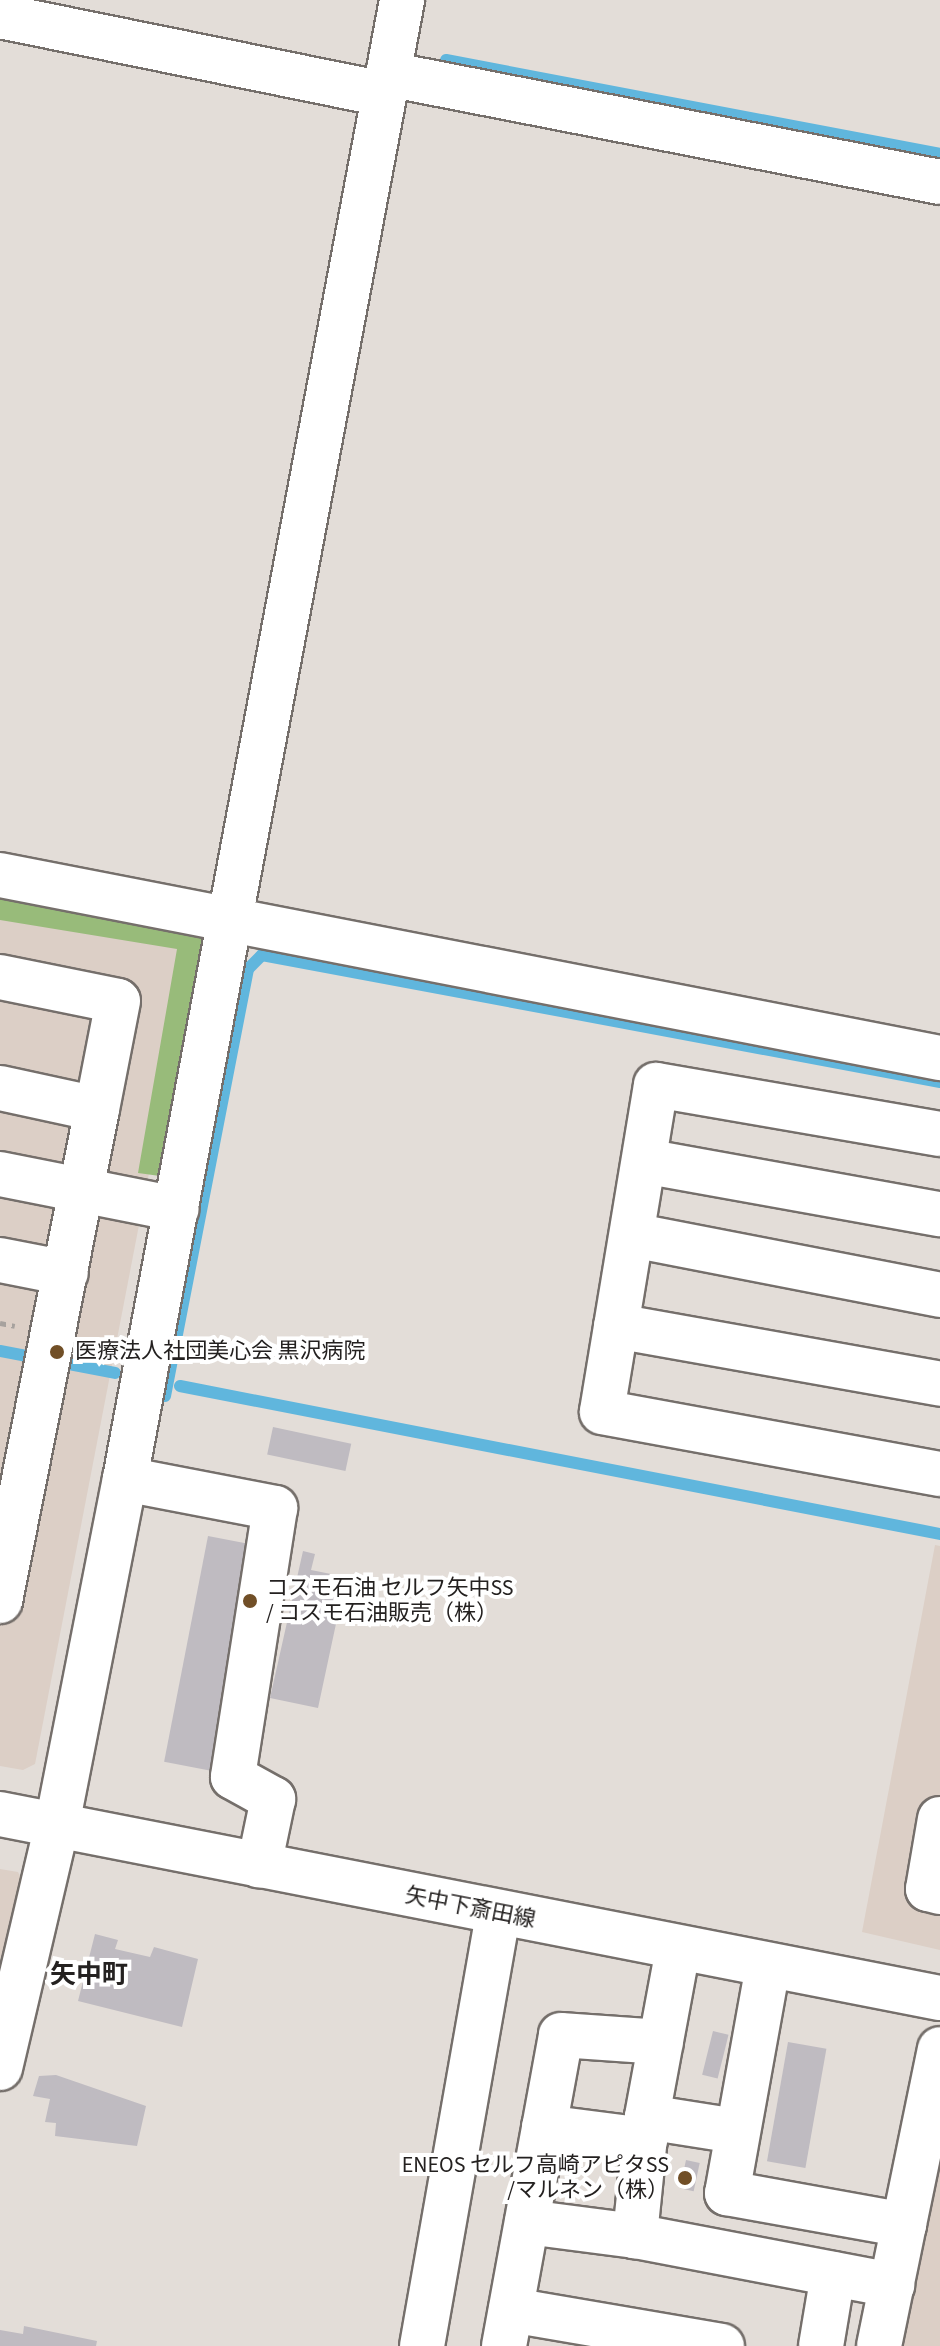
<!DOCTYPE html>
<html>
<head>
<meta charset="utf-8">
<style>
	body { margin:0 }
	#map { position:relative; width:940px; height:2346px; overflow:hidden; background:#e3ddd8; font-family:"Source Sans 3","Noto Sans JP",sans-serif }
	div>[style] { position:absolute }
	.built>* { inset:0; background:#dccfc6 }
	.green>* { inset:0; background:#98bb7a }
	.stream>* { height:12px; margin:-6px; padding:0 6px; transform-origin:6px; border-radius:6px; background:#60b6dd }
	.building>* { inset:0; background:#bfbbc1; transform-origin:0 0 }
	.path>* { height:5px; margin-top:-2.5px; transform-origin:0; background:repeating-linear-gradient(90deg,#a7a29e 0 6px,transparent 0 12px) }
	.roads { filter:drop-shadow(2px 0 #756f6b) drop-shadow(-2px 0 #756f6b) drop-shadow(0 2px #756f6b) drop-shadow(0 -2px #756f6b) }
	.minor>* { height:44px; margin:-22px; padding:0 22px; transform-origin:22px; border-radius:22px; background:#fff }
	.dots>* { width:22px; height:22px; translate:-50% -50%; box-sizing:border-box; border:4px solid #fff; border-radius:50% }
	span { translate:-50% -50%; white-space:nowrap; text-align:center; line-height:1.15; -webkit-text-stroke:8px #fff; paint-order:stroke }
	.poi-label { font-size:22px; color:#242120 }
	.left { translate:0 -50%; text-align:left }
	.right { translate:-100% -50%; text-align:right }
	.street-label { font-size:22px; color:#242120 }
	.quarter-label { font-size:26px; color:#242120; font-weight:700 }
</style>
</head>
<body>
<div id="map">
	<div class="built">
		<div style="clip-path:polygon(0 892px,194px 940px,35px 1764px,23px 1770px,0 1766px)"></div>
		<div style="clip-path:polygon(935px 1545px,940px 1546px,940px 1950px,862px 1932px)"></div>
		<div style="clip-path:polygon(0 1869px,18px 1872px,28px 1892px,7px 1971px,0 1968px)"></div>
		<div style="clip-path:polygon(940px 2150px,940px 2346px,902px 2346px)"></div>
	</div>
	<div class="green">
		<div style="clip-path:polygon(0 891px,197px 928px,202px 942px,160px 1176px,138px 1173px,177px 949px,0 920px)"></div>
	</div>
	<div class="stream">
		<div style="left:446px;top:60px;width:503px;rotate:10.77deg"></div>
		<div style="left:0;top:1351px;width:117px;rotate:10.8deg"></div>
		<div style="left:180px;top:1386px;width:774px;rotate:11.02deg"></div>
		<div style="left:165px;top:1396px;width:435px;rotate:-79deg"></div>
		<div style="left:248px;top:969px;width:20px;rotate:-45deg"></div>
		<div style="left:262px;top:955px;width:690px;rotate:10.61deg"></div>
	</div>
	<div class="building">
		<div style="left:273px;top:1427px;width:80px;height:28px;rotate:12deg"></div>
		<div style="left:208px;top:1536px;width:49px;height:230px;rotate:11deg"></div>
		<div style="clip-path:polygon(303px 1551px,315px 1554px,311px 1570px,346px 1577px,318px 1708px,270px 1698px)"></div>
		<div style="clip-path:polygon(95px 1934px,118px 1940px,115px 1949px,150px 1957px,154px 1947px,198px 1959px,182px 2027px,78px 2001px)"></div>
		<div style="left:713px;top:2031px;width:16px;height:45px;rotate:14deg"></div>
		<div style="left:788px;top:2042px;width:39px;height:121px;rotate:10deg"></div>
		<div style="clip-path:polygon(56px 2075px,146px 2106px,137px 2146px,55px 2136px,56px 2123px,45px 2122px,50px 2099px,33px 2096px,39px 2076px)"></div>
		<div style="left:686px;top:2160px;width:14px;height:29px;rotate:12deg"></div>
		<div style="clip-path:polygon(24px 2326px,97px 2341px,96px 2346px,0 2346px,0 2330px,23px 2334px)"></div>
	</div>
	<div class="path">
		<div style="left:0;top:1323px;width:15px;rotate:11deg"></div>
	</div>
	<div class="roads">
		<div class="minor">
			<div style="left:0;top:16px;width:392px;rotate:11.5deg"></div>
			<div style="left:388px;top:74px;width:562px;rotate:11.07deg"></div>
			<div style="left:0;top:875px;width:958px;rotate:11.02deg"></div>
			<div style="left:0;top:977px;width:120px;rotate:11.5deg"></div>
			<div style="left:118px;top:1001px;width:110px;rotate:101deg"></div>
			<div style="left:97px;top:1109px;width:99px;rotate:-167.8deg"></div>
			<div style="left:940px;top:1134px;width:288px;rotate:-170.2deg"></div>
			<div style="left:656px;top:1085px;width:331px;rotate:99.4deg"></div>
			<div style="left:602px;top:1412px;width:344px;rotate:10.4deg"></div>
			<div style="left:644px;top:1161px;width:301px;rotate:10.2deg"></div>
			<div style="left:0;top:1174px;width:180px;rotate:11.2deg"></div>
			<div style="left:632px;top:1235px;width:314px;rotate:11deg"></div>
			<div style="left:0;top:1260px;width:67px;rotate:11.1deg"></div>
			<div style="left:616px;top:1326px;width:329px;rotate:10.1deg"></div>
			<div style="left:125px;top:1479px;width:153px;rotate:10.9deg"></div>
			<div style="left:275px;top:1508px;width:272px;rotate:98.9deg"></div>
			<div style="left:233px;top:1777px;width:46px;rotate:28.8deg"></div>
			<div style="left:273px;top:1799px;width:68px;rotate:101.8deg"></div>
			<div style="left:0;top:1601px;width:501px;rotate:-78.85deg"></div>
			<div style="left:0;top:1814px;width:958px;rotate:11.08deg"></div>
			<div style="left:940px;top:1819px;width:71px;rotate:99.7deg"></div>
			<div style="left:928px;top:1889px;width:12px;rotate:14deg"></div>
			<div style="left:678px;top:1949px;width:171px;rotate:100.5deg"></div>
			<div style="left:647px;top:2117px;width:90px;rotate:8.9deg"></div>
			<div style="left:768px;top:1966px;width:231px;rotate:100.2deg"></div>
			<div style="left:727px;top:2193px;width:180px;rotate:10.2deg"></div>
			<div style="left:0;top:2068px;width:250px;rotate:-76.8deg"></div>
			<div style="left:57px;top:1825px;width:353px;rotate:-78.9deg"></div>
			<div style="left:125px;top:1479px;width:1505px;rotate:-79.39deg"></div>
			<div style="left:647px;top:2117px;width:120px;rotate:95.8deg"></div>
			<div style="left:635px;top:2236px;width:262px;rotate:10.8deg"></div>
			<div style="left:544px;top:2127px;width:102px;rotate:7.3deg"></div>
			<div style="left:527px;top:2222px;width:109px;rotate:7.4deg"></div>
			<div style="left:511px;top:2310px;width:214px;rotate:9.7deg"></div>
			<div style="left:422px;top:2346px;width:439px;rotate:-80deg"></div>
			<div style="left:504px;top:2346px;width:316px;rotate:-79.6deg"></div>
			<div style="left:561px;top:2035px;width:100px;rotate:4deg"></div>
			<div style="left:821px;top:2346px;width:73px;rotate:-80.5deg"></div>
			<div style="left:879px;top:2346px;width:303px;rotate:-78.4deg"></div>
		</div>
	</div>
	<div class="dots">
		<div style="left:57px;top:1352px;background:#714f27"></div>
		<div style="left:250px;top:1601px;background:#714f27"></div>
		<div style="left:685px;top:2178px;background:#714f27"></div>
	</div>
	<div class="poi-label">
		<span class="left" style="left:75px;top:1352px">医療法人社団美心会 黒沢病院</span>
		<span class="left" style="left:266px;top:1601px">コスモ石油 セルフ矢中SS<br>/ コスモ石油販売（株）</span>
		<span class="right" style="left:669px;top:2178px">ENEOS セルフ高崎アピタSS<br>/マルネン（株）</span>
	</div>
	<div class="street-label">
		<span style="left:470px;top:1908px;rotate:11deg">矢中下斎田線</span>
	</div>
	<div class="quarter-label">
		<span style="left:89px;top:1975px">矢中町</span>
	</div>
</div>
</body>
</html>
